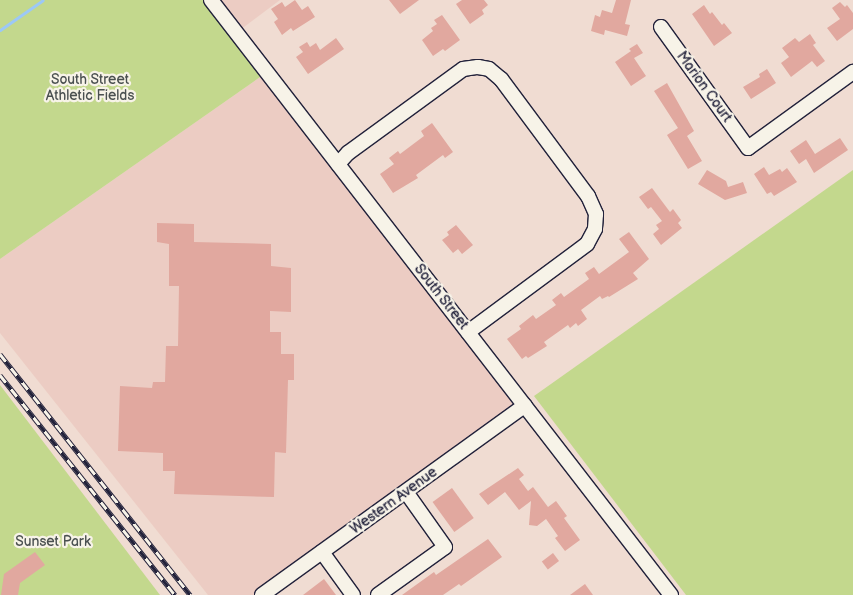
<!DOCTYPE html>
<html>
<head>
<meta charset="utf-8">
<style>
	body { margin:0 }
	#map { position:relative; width:853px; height:595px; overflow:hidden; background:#f0dcd2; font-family:"Balsamiq Sans",sans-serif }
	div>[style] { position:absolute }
	.built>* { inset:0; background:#ecccc3 }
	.green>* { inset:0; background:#c3d88d }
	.stream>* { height:3px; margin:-1.5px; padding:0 1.5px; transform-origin:1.5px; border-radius:1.5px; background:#9cc8f6 }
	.building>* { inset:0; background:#e1a89f; transform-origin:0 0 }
	.roads { filter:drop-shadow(1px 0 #22223b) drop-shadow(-1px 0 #22223b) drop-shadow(0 1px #22223b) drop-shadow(0 -1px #22223b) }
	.minor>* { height:14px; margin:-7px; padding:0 7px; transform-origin:7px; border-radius:7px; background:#f7f3e8 }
	.rail>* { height:5px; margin-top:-2.5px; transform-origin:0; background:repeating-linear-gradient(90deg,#f7f3e8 0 9px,#22223b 0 18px); box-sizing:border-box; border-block:1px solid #22223b }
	span { translate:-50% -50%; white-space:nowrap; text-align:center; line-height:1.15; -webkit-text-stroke:4.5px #f7f3e8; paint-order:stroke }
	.park-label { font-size:14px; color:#4a5050 }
	.street-label { font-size:14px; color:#22223b }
</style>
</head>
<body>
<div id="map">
	<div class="built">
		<div style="clip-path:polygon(217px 0,280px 0,240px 30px)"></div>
		<div style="clip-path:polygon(263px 75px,517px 409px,256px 595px,208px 595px,0 333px,0 259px)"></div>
	</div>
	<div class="green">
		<div style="clip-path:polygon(0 0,205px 0,263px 75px,0 259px)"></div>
		<div style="clip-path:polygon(853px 170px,853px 595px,686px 595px,534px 396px)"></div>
		<div style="clip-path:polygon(0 385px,160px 595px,0 595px)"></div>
	</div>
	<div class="stream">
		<div style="left:0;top:30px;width:52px;rotate:-34.9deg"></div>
	</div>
	<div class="building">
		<div style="clip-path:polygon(295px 0,302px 10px,308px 6px,315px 17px,293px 31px,291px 28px,282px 35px,274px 22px,278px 19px,271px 9px,282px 2px,285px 7px)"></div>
		<div style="clip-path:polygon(389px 0,419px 0,400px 14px)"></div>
		<div style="clip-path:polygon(462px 0,484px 0,488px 5px,482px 10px,484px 14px,470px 24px,456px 4px)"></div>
		<div style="clip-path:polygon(616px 0,631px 0,625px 24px,630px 25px,627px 36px,605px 30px,604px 35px,591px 31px,595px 15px,600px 17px,602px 10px,612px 13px)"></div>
		<div style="clip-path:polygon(840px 2px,845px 7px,847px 5px,853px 13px,853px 29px,837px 41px,827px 28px,840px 19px,832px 8px)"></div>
		<div style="clip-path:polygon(704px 5px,710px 14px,712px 12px,722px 25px,724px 23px,732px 33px,714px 46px,692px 14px)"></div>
		<div style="clip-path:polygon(442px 15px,460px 40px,445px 51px,443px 49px,433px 56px,422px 40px,433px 31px,431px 28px,437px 24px,434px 20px)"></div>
		<div style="clip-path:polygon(810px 34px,816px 43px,813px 45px,825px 61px,817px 67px,812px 61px,791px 77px,781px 63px,789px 57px,782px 48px,795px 38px,799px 42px)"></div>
		<div style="clip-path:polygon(336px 38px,344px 49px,308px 74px,296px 57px,303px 52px,299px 47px,307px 42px,310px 47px,316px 43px,320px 50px)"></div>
		<div style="clip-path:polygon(637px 44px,643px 53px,634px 58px,646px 76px,631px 86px,615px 62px,631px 51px,629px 49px)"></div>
		<div style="clip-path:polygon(767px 69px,776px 83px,751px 99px,743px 87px,760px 77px,759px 74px)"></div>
		<div style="clip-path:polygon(667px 83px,694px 131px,687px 136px,702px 161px,688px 169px,667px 135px,678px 128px,654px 91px)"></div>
		<div style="clip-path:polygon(432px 123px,453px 152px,445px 158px,443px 155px,416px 175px,418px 178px,393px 193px,380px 174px,394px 164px,389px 158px,398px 151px,400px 154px,424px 136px,421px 131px)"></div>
		<div style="clip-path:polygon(840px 138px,848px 150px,814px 173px,806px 159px,799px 164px,790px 151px,806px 140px,815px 154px)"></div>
		<div style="clip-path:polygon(764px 167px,769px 175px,780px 169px,782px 172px,787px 168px,797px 182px,774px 196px,771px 192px,767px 194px,754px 174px)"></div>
		<div style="clip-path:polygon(707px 170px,726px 181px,728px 187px,743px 182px,747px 193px,725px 200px,698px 184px)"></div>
		<div style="clip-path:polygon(652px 188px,670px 212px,673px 209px,681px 220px,678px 223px,682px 228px,661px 245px,653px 234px,659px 229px,656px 225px,662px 221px,651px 207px,648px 209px,639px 197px)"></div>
		<div style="clip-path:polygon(157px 223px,194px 224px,194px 242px,271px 244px,271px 266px,291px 268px,291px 312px,270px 311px,270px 332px,281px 332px,281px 354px,294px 354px,294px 380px,288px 380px,286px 453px,275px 452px,274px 497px,174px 494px,175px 471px,163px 471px,163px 453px,118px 451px,120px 386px,152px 388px,153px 382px,165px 382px,166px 346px,178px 346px,179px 286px,169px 286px,169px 244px,157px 242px)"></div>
		<div style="clip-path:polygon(456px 225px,473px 245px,462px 254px,458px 249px,453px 253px,442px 240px,449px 235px,447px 232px)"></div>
		<div style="clip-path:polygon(629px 232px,649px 259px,633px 273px,638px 279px,609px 297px,608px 296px,602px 299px,600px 296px,581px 310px,587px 319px,578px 326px,576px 323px,570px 328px,568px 325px,544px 342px,547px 346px,528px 358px,526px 356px,522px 359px,507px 339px,521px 329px,519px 326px,533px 315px,536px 319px,556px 305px,552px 300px,561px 293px,564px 297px,589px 279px,585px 273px,594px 267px,599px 274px,629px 252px,619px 239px)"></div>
		<div style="clip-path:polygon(518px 468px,524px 475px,519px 479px,528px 491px,533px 487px,548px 507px,556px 501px,567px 516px,564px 518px,580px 540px,565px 551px,555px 538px,558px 536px,546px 519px,537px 526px,529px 525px,531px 501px,519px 510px,505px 492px,488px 505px,479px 494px)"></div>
		<div style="left:452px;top:488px;width:37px;height:24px;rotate:54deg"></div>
		<div style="clip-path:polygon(488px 539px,502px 557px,461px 586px,459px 584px,443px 595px,402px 595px,434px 572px,436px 575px)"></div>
		<div style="clip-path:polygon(35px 552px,45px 565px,20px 583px,18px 595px,1px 595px,4px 574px)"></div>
		<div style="left:553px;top:553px;width:10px;height:14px;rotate:53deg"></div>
		<div style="clip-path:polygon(324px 579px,336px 595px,303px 595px)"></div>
		<div style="clip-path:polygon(585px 584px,593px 595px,570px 595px)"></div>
	</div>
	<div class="roads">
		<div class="minor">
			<div style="left:211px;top:0;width:752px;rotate:52.29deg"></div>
			<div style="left:661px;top:27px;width:149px;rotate:54.3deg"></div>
			<div style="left:748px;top:148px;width:130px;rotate:-35.9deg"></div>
			<div style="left:338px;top:164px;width:15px;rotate:-48deg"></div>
			<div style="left:348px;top:153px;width:142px;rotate:-36.1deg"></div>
			<div style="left:463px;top:69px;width:15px;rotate:-8deg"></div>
			<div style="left:478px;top:67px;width:11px;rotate:10deg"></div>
			<div style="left:489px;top:69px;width:16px;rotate:40deg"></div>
			<div style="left:501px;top:79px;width:146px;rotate:53.4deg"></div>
			<div style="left:588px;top:196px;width:20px;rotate:66deg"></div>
			<div style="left:596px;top:214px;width:15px;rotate:94deg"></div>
			<div style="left:595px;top:229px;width:17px;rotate:118deg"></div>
			<div style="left:587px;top:244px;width:148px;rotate:143.5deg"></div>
			<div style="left:322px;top:552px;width:53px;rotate:54.2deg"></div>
			<div style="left:262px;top:595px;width:324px;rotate:-35.8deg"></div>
			<div style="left:378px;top:595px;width:82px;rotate:-35.6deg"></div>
			<div style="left:445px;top:547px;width:67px;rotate:-125.3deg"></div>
		</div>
	</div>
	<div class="rail">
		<div style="left:0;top:354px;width:307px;rotate:51.7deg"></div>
		<div style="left:0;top:375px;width:281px;rotate:51.5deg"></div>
	</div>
	<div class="park-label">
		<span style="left:90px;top:88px">South Street<br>Athletic Fields</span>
		<span style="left:53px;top:542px">Sunset Park</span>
	</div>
	<div class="street-label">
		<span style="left:704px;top:87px;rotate:54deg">Marion Court</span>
		<span style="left:441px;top:297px;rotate:52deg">South Street</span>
		<span style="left:394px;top:501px;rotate:-36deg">Western Avenue</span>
	</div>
</div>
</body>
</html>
